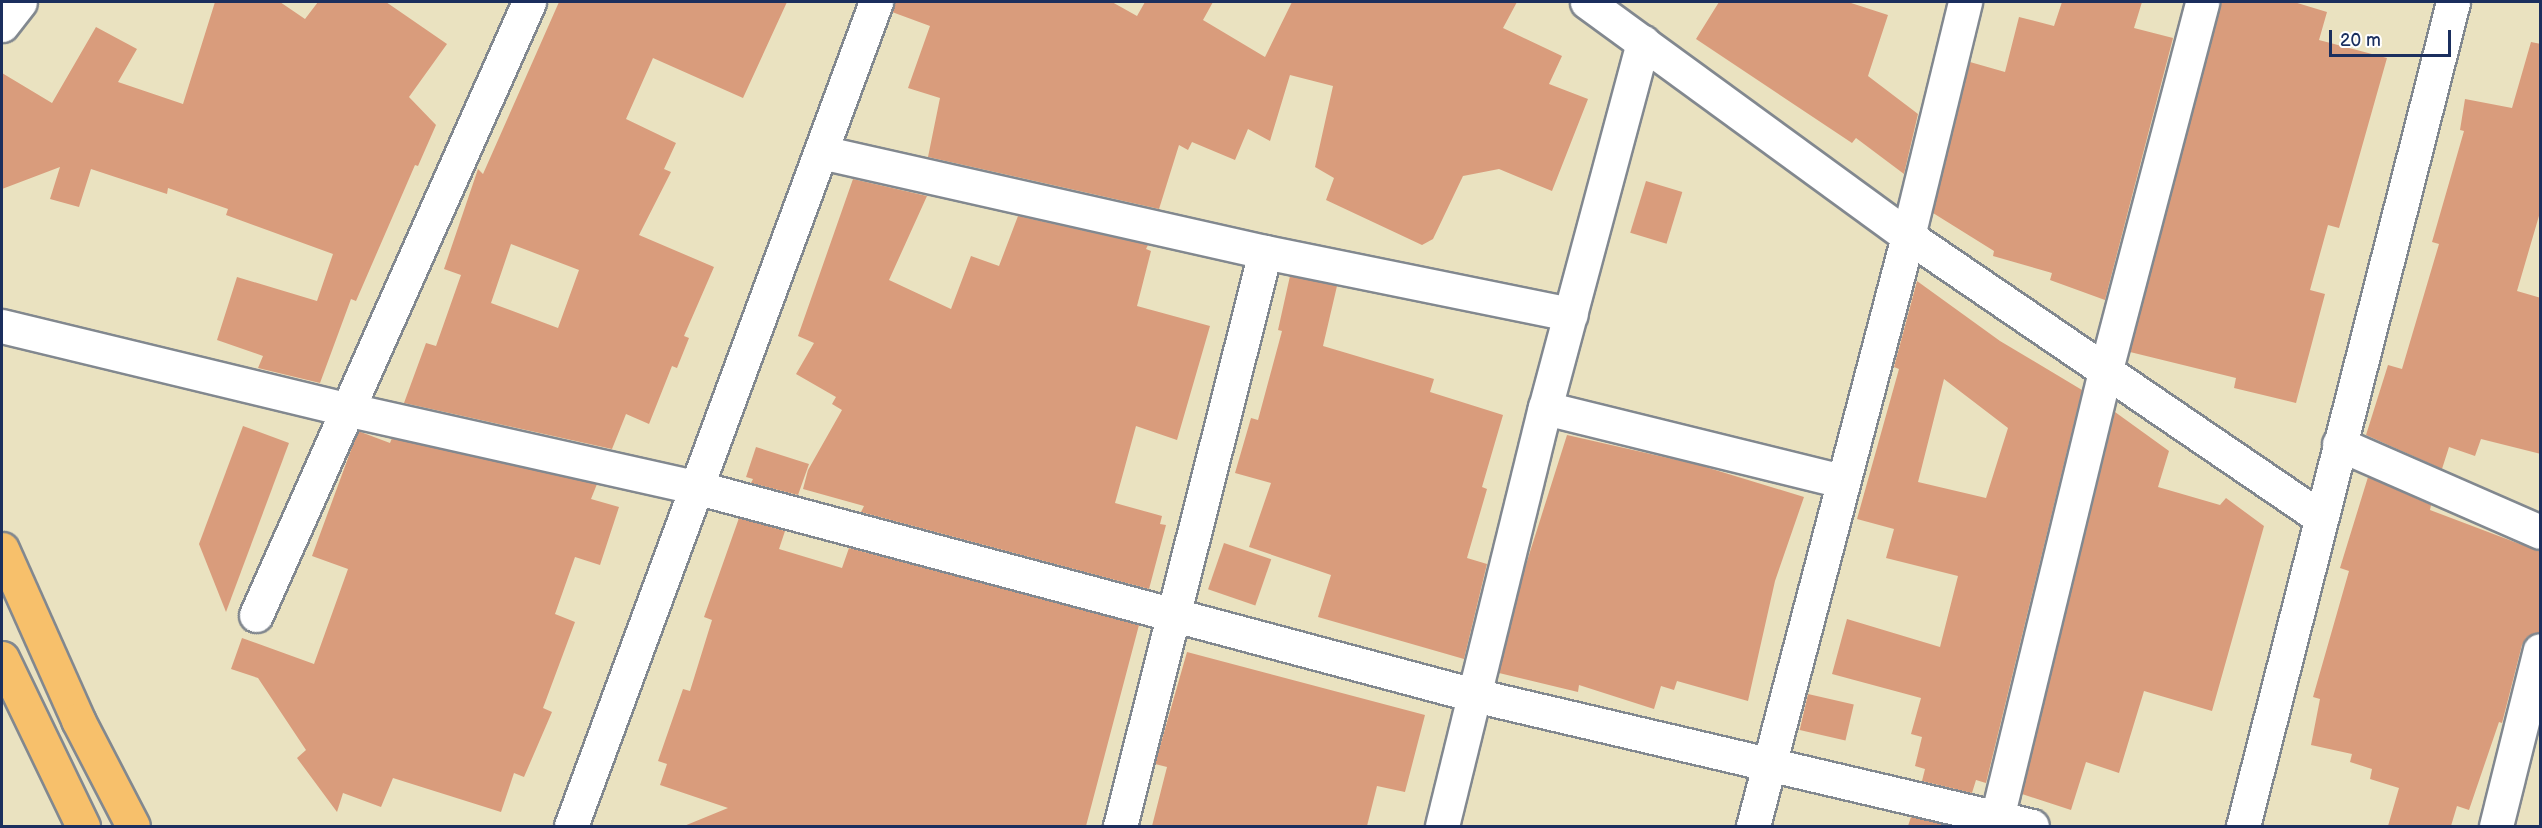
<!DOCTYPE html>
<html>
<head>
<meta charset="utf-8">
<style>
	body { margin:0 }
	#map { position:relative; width:2542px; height:828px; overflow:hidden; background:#eae2c0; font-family:"Balsamiq Sans",sans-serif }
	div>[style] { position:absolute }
	.building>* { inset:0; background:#d99c7c; transform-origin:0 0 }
	.roads { filter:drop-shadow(2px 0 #82888f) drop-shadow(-2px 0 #82888f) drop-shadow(0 2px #82888f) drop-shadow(0 -2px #82888f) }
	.minor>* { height:33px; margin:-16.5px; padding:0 16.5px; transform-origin:16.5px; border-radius:16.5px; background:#fff }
	.major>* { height:33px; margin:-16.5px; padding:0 16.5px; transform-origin:16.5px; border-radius:16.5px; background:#f7c06b }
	span { translate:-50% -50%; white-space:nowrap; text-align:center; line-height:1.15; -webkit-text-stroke:6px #fff; paint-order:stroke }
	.frame { position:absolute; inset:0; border:3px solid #1b2f5e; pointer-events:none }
	.scale { position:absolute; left:2329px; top:30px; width:122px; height:27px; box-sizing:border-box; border:3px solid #1b2f5e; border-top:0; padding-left:8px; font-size:18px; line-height:21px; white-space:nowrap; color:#1b2f5e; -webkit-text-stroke:4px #fff; paint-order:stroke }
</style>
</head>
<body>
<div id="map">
	<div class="building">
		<div style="clip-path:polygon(215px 2px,280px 2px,305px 19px,318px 2px,386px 2px,447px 44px,409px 97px,436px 125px,418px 166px,415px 165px,356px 301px,351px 299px,320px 383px,258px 368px,263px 356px,217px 340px,237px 277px,317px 301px,333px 254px,226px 215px,228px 209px,168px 188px,167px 194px,91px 169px,79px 207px,50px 199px,60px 167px,2px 189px,2px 73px,52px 103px,96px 27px,137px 49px,118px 82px,183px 104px)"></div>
		<div style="clip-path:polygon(evenodd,559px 2px,787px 2px,743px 98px,653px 58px,626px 119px,676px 143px,664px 169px,671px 172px,639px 235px,714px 267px,684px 336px,689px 338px,677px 368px,672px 366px,649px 424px,626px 414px,612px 449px,404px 403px,426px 343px,436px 346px,461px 275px,444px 269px,478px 169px,483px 174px,559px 2px,511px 244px,579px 270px,558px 328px,491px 303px,511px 244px)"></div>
		<div style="clip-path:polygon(894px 2px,1112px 2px,1137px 16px,1145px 2px,1213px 2px,1203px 20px,1265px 57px,1292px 2px,1517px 2px,1503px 28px,1562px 56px,1549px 84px,1588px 99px,1552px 191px,1499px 169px,1463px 176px,1433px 239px,1422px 245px,1326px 200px,1334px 178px,1315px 167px,1333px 86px,1290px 75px,1270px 141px,1248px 129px,1235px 160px,1192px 142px,1188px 150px,1179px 145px,1159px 209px,928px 157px,940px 98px,908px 88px,930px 26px,892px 12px)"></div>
		<div style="clip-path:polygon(1719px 2px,1848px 2px,1888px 15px,1868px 76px,1918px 114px,1904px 174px,1856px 138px,1852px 143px,1696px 39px)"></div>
		<div style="clip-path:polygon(2062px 2px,2142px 2px,2134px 28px,2173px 38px,2105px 300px,2050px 280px,2052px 273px,1993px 256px,1994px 251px,1933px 213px,1970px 62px,2005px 72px,2019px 17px,2054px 26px)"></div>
		<div style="clip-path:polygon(2220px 2px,2294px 2px,2327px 12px,2319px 40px,2387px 58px,2339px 228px,2328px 225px,2310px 290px,2325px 294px,2296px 403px,2234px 388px,2236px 378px,2130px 352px)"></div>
		<div style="clip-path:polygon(2531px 42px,2541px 44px,2541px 209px,2517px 291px,2541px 298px,2541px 454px,2481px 439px,2475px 456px,2449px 447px,2442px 469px,2366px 435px,2388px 365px,2402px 369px,2439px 244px,2432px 242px,2464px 131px,2460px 130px,2465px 99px,2512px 108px)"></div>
		<div style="clip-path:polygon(853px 179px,927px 196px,889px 280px,951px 309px,971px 256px,999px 266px,1018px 216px,1148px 245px,1146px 249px,1151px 251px,1137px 306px,1210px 326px,1177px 440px,1136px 426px,1115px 503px,1162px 516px,1160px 524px,1166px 525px,1149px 589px,861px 512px,864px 506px,803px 489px,808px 470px,842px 410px,832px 404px,836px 397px,796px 374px,814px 343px,798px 336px)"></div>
		<div style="left:1646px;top:181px;width:38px;height:54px;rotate:17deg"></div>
		<div style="clip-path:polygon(1290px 276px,1337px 286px,1323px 346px,1434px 379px,1430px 392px,1503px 415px,1482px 487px,1487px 489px,1467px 558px,1487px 564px,1464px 659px,1318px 617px,1331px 575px,1249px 547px,1271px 483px,1235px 473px,1251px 418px,1258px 420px,1282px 331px,1278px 330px)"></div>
		<div style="clip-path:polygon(evenodd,1917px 281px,2000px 341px,2082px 390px,1986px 783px,1976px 780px,1972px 793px,1922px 781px,1925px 769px,1915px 766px,1922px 737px,1911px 734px,1921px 698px,1832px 674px,1847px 619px,1940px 647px,1958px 576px,1886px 558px,1894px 529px,1857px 519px,1899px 369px,1894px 367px,1917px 281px,1944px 379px,2008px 428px,1986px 498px,1918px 482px,1944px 379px)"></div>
		<div style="clip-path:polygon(2115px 412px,2169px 451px,2158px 487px,2220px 505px,2226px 498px,2264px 526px,2212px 711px,2144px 691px,2119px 773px,2086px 762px,2071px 810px,2022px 794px)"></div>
		<div style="clip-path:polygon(243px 426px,289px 443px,226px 612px,199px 544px)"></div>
		<div style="clip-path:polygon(358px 431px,390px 443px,392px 438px,597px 484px,591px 499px,619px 507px,600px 565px,575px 557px,555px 614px,575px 622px,543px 708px,552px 712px,524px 777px,514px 773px,501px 812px,393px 778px,381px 807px,343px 793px,337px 812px,297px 758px,306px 750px,258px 678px,231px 669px,242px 638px,314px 664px,348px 569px,312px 556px)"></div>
		<div style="clip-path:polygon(1567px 435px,1699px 465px,1804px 497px,1775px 581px,1748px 701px,1677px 681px,1674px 690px,1661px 686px,1654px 709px,1579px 685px,1578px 692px,1499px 673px,1523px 574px)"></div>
		<div style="clip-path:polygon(756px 447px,809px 464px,798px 495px,751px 483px,753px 479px,746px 477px)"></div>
		<div style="clip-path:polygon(2368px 477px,2431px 505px,2430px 510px,2541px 552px,2541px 632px,2527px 637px,2522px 645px,2502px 723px,2499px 722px,2469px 810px,2457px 806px,2451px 826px,2388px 826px,2399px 788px,2370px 779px,2372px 769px,2350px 762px,2352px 754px,2311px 745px,2320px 699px,2313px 697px,2349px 571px,2340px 568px)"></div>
		<div style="clip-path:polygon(739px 518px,785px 531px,779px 549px,842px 568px,849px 548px,1139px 625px,1086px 826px,684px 826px,728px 808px,660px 785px,667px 764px,658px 761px,683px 689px,690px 691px,712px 620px,704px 617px)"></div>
		<div style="left:1224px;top:543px;width:50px;height:49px;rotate:19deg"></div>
		<div style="clip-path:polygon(1187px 652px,1425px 715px,1405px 792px,1377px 786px,1367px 826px,1152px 826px,1167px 767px,1155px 764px)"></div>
		<div style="left:1808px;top:694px;width:47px;height:37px;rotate:13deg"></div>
		<div style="clip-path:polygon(1911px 817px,1952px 826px,1908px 826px)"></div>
	</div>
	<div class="roads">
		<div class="minor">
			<div style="left:1587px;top:2px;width:397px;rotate:36.1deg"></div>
			<div style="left:1908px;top:236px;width:499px;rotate:34.3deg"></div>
			<div style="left:2px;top:25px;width:29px;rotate:-52deg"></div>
			<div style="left:821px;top:152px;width:455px;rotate:12.7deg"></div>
			<div style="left:1265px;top:252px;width:312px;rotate:11.5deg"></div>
			<div style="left:2px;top:326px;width:358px;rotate:13.6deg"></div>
			<div style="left:350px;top:410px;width:353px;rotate:12.6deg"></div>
			<div style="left:695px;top:487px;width:806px;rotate:14.95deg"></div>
			<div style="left:1474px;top:695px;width:573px;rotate:13.21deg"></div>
			<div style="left:1545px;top:408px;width:306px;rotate:13.8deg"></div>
			<div style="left:2339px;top:444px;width:219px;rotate:23.6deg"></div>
			<div style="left:256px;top:615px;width:671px;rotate:-65.99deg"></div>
			<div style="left:571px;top:826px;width:879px;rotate:-69.69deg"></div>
			<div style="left:1120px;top:826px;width:592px;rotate:-75.82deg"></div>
			<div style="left:1442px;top:826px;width:431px;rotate:-76.2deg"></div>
			<div style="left:1545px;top:408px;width:379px;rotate:-75deg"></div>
			<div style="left:1753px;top:826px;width:610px;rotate:-75.28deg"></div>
			<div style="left:1908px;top:236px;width:241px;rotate:-76.3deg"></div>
			<div style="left:1995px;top:826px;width:466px;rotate:-76.4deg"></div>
			<div style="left:2105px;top:373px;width:383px;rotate:-75.3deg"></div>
			<div style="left:2243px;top:826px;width:850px;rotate:-75.7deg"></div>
			<div style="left:2496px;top:826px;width:181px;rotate:-76deg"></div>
		</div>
		<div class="major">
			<div style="left:2px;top:549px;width:187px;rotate:66deg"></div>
			<div style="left:78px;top:720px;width:119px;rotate:62.6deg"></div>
			<div style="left:2px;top:658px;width:187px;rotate:64.3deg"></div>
		</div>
	</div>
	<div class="frame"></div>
	<div class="scale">20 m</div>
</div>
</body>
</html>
